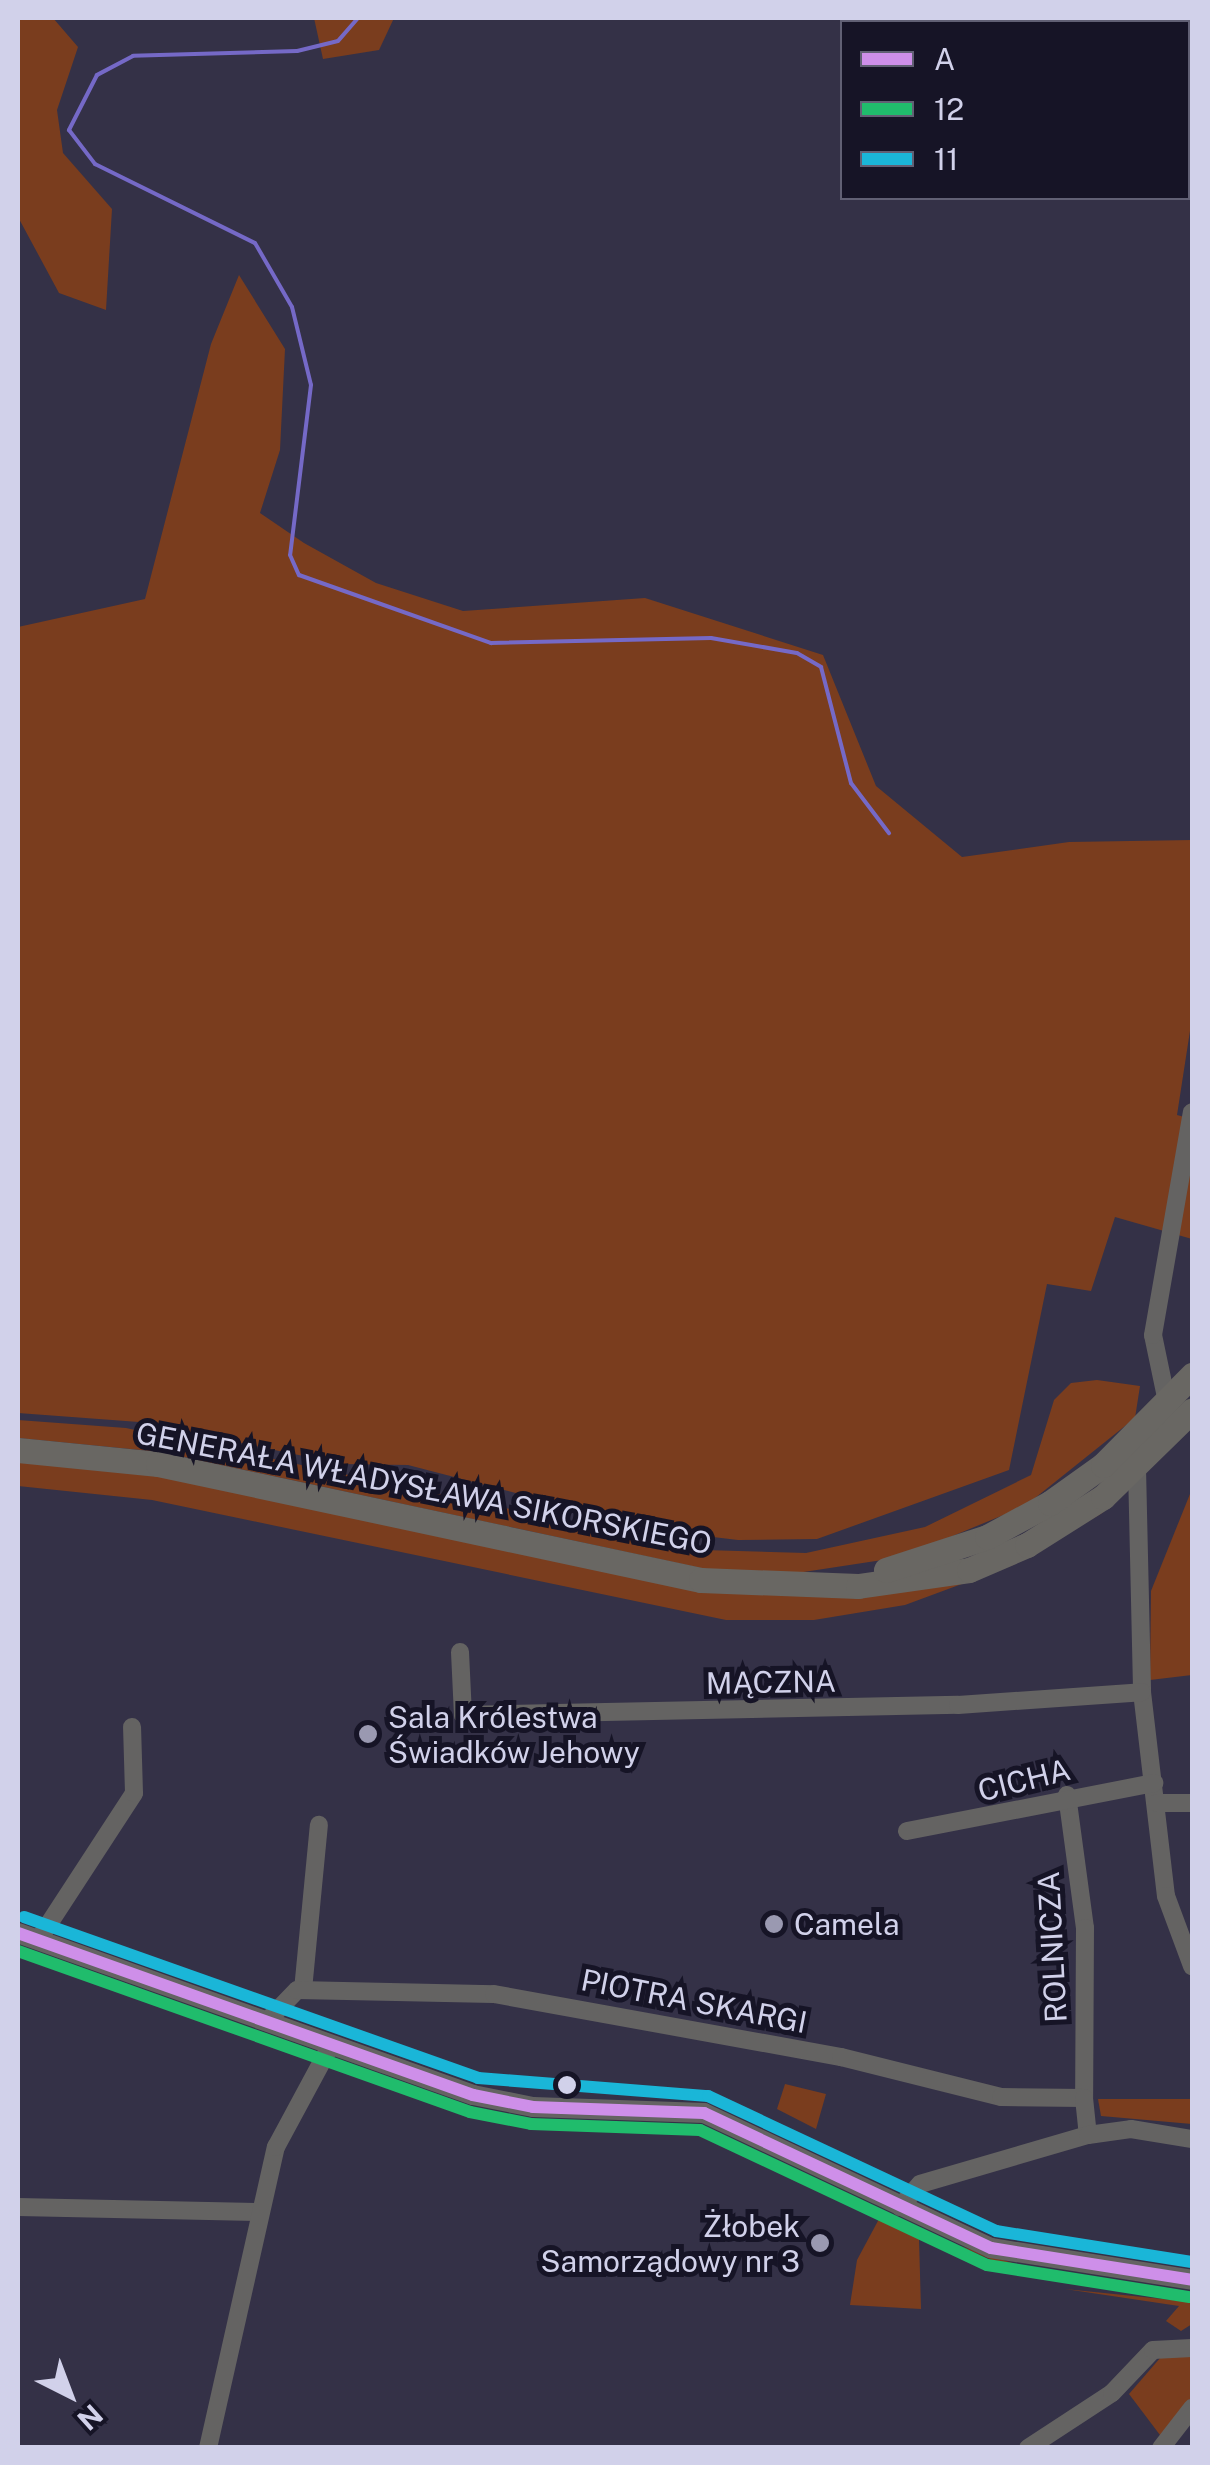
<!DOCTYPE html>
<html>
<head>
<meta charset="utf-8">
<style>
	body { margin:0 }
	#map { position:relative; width:1210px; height:2465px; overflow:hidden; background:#343147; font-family:"Public Sans",sans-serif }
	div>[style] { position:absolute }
	.green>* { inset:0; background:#7a3d1e }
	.stream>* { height:4px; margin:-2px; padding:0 2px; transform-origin:2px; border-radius:2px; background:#7569c7 }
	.minor>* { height:18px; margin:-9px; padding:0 9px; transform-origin:9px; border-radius:9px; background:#646362 }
	.tertiary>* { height:20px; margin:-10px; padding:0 10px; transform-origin:10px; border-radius:10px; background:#646362 }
	.secondary>* { height:25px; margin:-12.5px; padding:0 12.5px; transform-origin:12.5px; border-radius:12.5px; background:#696763 }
	.bus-1>* { height:12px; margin:-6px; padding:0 6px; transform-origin:6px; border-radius:6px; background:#ce8fe9 }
	.bus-2>* { height:12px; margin:-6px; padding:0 6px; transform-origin:6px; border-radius:6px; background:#20bc6c }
	.bus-3>* { height:12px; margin:-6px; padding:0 6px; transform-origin:6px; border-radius:6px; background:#1ab6d8 }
	.dots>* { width:28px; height:28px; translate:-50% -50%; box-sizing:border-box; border:5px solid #161426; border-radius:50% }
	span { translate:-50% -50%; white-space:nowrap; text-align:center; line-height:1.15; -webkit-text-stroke:10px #161426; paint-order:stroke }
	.street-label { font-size:30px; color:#d1d1ea }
	.poi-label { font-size:30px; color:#d1d1ea }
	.left { translate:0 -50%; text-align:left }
	.right { translate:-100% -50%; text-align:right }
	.frame { position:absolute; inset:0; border:20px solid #d1d1ea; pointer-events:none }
	.legend { position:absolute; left:840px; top:20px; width:350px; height:180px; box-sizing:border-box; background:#161426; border:2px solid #616074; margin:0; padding:12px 18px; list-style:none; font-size:30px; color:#d1d1ea }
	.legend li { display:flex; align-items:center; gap:20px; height:50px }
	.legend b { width:50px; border:2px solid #616074 }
	.north { position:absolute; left:20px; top:2345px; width:100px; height:100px; -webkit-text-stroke:8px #161426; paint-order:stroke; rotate:138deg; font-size:28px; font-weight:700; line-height:40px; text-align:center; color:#d1d1ea }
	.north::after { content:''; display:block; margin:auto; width:35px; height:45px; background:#d1d1ea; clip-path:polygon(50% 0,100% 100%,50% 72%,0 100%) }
</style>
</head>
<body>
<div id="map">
	<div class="green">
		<div style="clip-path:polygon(18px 18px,53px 18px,78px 47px,57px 110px,63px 153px,112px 209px,106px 310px,59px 293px,18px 217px)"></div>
		<div style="clip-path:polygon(314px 18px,394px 18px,379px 50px,323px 59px)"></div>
		<div style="clip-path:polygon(239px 275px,285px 349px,280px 450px,260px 513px,304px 543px,376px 583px,463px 611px,645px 598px,823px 655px,876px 786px,962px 857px,1069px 842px,1192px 840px,1192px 1018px,1177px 1115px,1192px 1119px,1192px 1239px,1115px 1217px,1091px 1291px,1047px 1284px,1009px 1470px,817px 1539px,738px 1540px,663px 1531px,408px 1465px,342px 1464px,139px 1422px,18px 1413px,18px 627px,145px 599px,211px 344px)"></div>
		<div style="clip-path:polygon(1097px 1380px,1140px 1386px,1135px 1418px,1025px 1506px,902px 1557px,797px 1573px,710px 1570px,161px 1452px,18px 1438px,18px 1420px,126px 1428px,704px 1550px,806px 1553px,925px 1527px,1031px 1475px,1054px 1400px,1071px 1383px)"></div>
		<div style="clip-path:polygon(18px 1458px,106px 1465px,639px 1579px,939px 1583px,1104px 1512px,1013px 1565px,905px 1605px,814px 1620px,726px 1620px,152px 1500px,18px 1486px)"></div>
		<div style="clip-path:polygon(1192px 1489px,1192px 1675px,1150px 1680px,1151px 1591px)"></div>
		<div style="clip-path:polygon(785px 2084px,826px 2094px,816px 2129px,777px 2109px)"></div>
		<div style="clip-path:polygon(1098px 2099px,1192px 2099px,1192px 2124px,1101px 2116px)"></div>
		<div style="clip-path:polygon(879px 2219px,919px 2239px,921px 2309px,850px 2305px,857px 2260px)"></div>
		<div style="clip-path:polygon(960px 2246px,1022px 2266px,1192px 2296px,1017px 2271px)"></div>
		<div style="clip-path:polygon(1065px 2289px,1192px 2302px,1192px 2324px,1181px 2331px,1166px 2321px,1179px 2306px)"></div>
		<div style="clip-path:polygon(1167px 2350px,1192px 2355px,1192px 2397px,1163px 2439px,1129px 2394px)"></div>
	</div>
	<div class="stream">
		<div style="left:358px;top:18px;width:30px;rotate:131deg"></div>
		<div style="left:338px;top:41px;width:42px;rotate:166.3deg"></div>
		<div style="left:297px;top:51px;width:164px;rotate:178.3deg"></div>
		<div style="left:133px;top:56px;width:41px;rotate:152.2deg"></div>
		<div style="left:97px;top:75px;width:62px;rotate:117deg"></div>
		<div style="left:69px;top:130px;width:43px;rotate:52.6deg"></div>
		<div style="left:95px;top:164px;width:178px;rotate:26.3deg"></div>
		<div style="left:255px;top:243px;width:74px;rotate:60deg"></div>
		<div style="left:292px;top:307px;width:80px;rotate:76.3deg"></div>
		<div style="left:311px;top:385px;width:171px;rotate:97deg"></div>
		<div style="left:290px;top:555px;width:22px;rotate:66deg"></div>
		<div style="left:299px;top:575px;width:204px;rotate:19.5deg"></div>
		<div style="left:491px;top:643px;width:220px;rotate:-1.3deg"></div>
		<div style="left:711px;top:638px;width:87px;rotate:9.9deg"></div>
		<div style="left:797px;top:653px;width:28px;rotate:30deg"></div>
		<div style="left:821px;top:667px;width:120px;rotate:75.5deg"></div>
		<div style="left:851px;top:783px;width:63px;rotate:52.8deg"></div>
	</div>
	<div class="minor">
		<div style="left:1167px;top:1402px;width:68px;rotate:-101.8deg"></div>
		<div style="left:1153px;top:1335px;width:226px;rotate:-80.1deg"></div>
		<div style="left:1137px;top:1468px;width:224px;rotate:88.7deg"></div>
		<div style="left:1142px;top:1692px;width:205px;rotate:83.3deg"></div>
		<div style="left:1166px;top:1896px;width:75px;rotate:69.6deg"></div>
		<div style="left:460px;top:1652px;width:63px;rotate:87.3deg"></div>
		<div style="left:463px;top:1715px;width:495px;rotate:-1.2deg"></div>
		<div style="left:958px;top:1705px;width:184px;rotate:-4deg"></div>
		<div style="left:1067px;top:1795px;width:134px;rotate:82.3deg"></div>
		<div style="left:1085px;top:1928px;width:170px;rotate:90.3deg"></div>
		<div style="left:1157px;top:1803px;width:35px"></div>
		<div style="left:907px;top:1831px;width:252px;rotate:-11deg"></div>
		<div style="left:39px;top:1939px;width:174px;rotate:-56.9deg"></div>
		<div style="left:134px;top:1793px;width:66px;rotate:-91.7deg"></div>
		<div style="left:303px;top:1990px;width:166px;rotate:-84.5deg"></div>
		<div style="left:267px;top:2021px;width:43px;rotate:-45.9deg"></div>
		<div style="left:297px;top:1990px;width:197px;rotate:1.2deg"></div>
		<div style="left:494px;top:1994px;width:353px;rotate:10.3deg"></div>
		<div style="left:841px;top:2057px;width:165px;rotate:14deg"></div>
		<div style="left:1001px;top:2097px;width:83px;rotate:0.7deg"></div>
		<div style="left:1084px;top:2098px;width:37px;rotate:84deg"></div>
		<div style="left:18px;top:2207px;width:241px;rotate:1.2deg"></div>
		<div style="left:900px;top:2207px;width:30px;rotate:-49deg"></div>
		<div style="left:920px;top:2184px;width:175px;rotate:-16.3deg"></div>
		<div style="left:1088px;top:2135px;width:43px;rotate:-7.9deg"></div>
		<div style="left:1131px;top:2129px;width:62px;rotate:9.3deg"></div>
		<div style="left:208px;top:2448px;width:309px;rotate:-77.3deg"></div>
		<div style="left:276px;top:2147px;width:116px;rotate:-61.7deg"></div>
		<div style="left:1028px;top:2448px;width:100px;rotate:-33.2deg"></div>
		<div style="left:1112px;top:2393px;width:59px;rotate:-46.4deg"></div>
		<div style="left:1153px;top:2350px;width:39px;rotate:-3deg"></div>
		<div style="left:1161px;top:2448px;width:51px;rotate:-52.2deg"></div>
	</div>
	<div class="tertiary">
		<div style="left:18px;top:1933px;width:483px;rotate:19.6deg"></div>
		<div style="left:473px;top:2095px;width:61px;rotate:11.3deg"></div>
		<div style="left:533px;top:2107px;width:171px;rotate:2deg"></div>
		<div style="left:704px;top:2113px;width:317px;rotate:25.2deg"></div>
		<div style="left:991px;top:2248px;width:204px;rotate:9deg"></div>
	</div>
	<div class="secondary">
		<div style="left:18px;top:1450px;width:141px;rotate:5.7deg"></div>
		<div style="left:158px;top:1464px;width:555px;rotate:12.06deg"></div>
		<div style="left:701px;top:1580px;width:157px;rotate:2.2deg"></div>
		<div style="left:858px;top:1586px;width:112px;rotate:-8.2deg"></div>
		<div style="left:969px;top:1570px;width:63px;rotate:-23.3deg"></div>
		<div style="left:1027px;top:1545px;width:90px;rotate:-32.3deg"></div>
		<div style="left:1103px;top:1497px;width:124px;rotate:-44.3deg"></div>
		<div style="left:886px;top:1570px;width:106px;rotate:-18.1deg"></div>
		<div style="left:987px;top:1537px;width:72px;rotate:-28.4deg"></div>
		<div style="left:1050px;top:1503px;width:65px;rotate:-35.6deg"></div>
		<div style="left:1103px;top:1465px;width:127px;rotate:-45.3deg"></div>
	</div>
	<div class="bus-1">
		<div style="left:18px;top:1933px;width:483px;rotate:19.6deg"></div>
		<div style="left:473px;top:2095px;width:61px;rotate:11.3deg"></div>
		<div style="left:533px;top:2107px;width:171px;rotate:2deg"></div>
		<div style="left:704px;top:2113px;width:317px;rotate:25.2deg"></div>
		<div style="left:991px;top:2248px;width:204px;rotate:9deg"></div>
	</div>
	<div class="bus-2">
		<div style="left:18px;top:1951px;width:480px;rotate:19.6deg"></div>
		<div style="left:470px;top:2112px;width:62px;rotate:11.1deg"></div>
		<div style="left:531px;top:2124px;width:169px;rotate:2deg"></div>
		<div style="left:700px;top:2130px;width:317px;rotate:25.2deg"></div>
		<div style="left:987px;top:2265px;width:205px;rotate:9deg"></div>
	</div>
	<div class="bus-3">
		<div style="left:24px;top:1917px;width:482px;rotate:19.5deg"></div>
		<div style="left:478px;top:2078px;width:231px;rotate:4.5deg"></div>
		<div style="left:708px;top:2096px;width:318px;rotate:25.1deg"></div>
		<div style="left:996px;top:2231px;width:198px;rotate:9deg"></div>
	</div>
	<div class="dots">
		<div style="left:368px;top:1734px;background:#9a99b1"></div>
		<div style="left:774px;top:1924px;background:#9a99b1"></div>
		<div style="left:567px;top:2085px;background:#d1d1ea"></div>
		<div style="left:820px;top:2243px;background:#9a99b1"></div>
	</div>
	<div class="street-label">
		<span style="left:424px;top:1488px;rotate:11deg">GENERAŁA WŁADYSŁAWA SIKORSKIEGO</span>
		<span style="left:771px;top:1682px;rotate:-1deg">MĄCZNA</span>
		<span style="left:1024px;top:1780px;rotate:-14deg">CICHA</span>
		<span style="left:1052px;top:1947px;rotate:-93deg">ROLNICZA</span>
		<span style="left:694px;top:2001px;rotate:11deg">PIOTRA SKARGI</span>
	</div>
	<div class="poi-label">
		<span class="left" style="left:388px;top:1734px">Sala Królestwa<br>Świadków Jehowy</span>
		<span class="left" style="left:794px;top:1924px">Camela</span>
		<span class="right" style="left:800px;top:2243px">Żłobek<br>Samorządowy nr 3</span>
	</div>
	<div class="frame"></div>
	<ul class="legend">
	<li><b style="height:12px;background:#ce8fe9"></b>A</li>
	<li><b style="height:12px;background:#20bc6c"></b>12</li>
	<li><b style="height:12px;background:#1ab6d8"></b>11</li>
	</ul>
	<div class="north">N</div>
</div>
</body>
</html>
